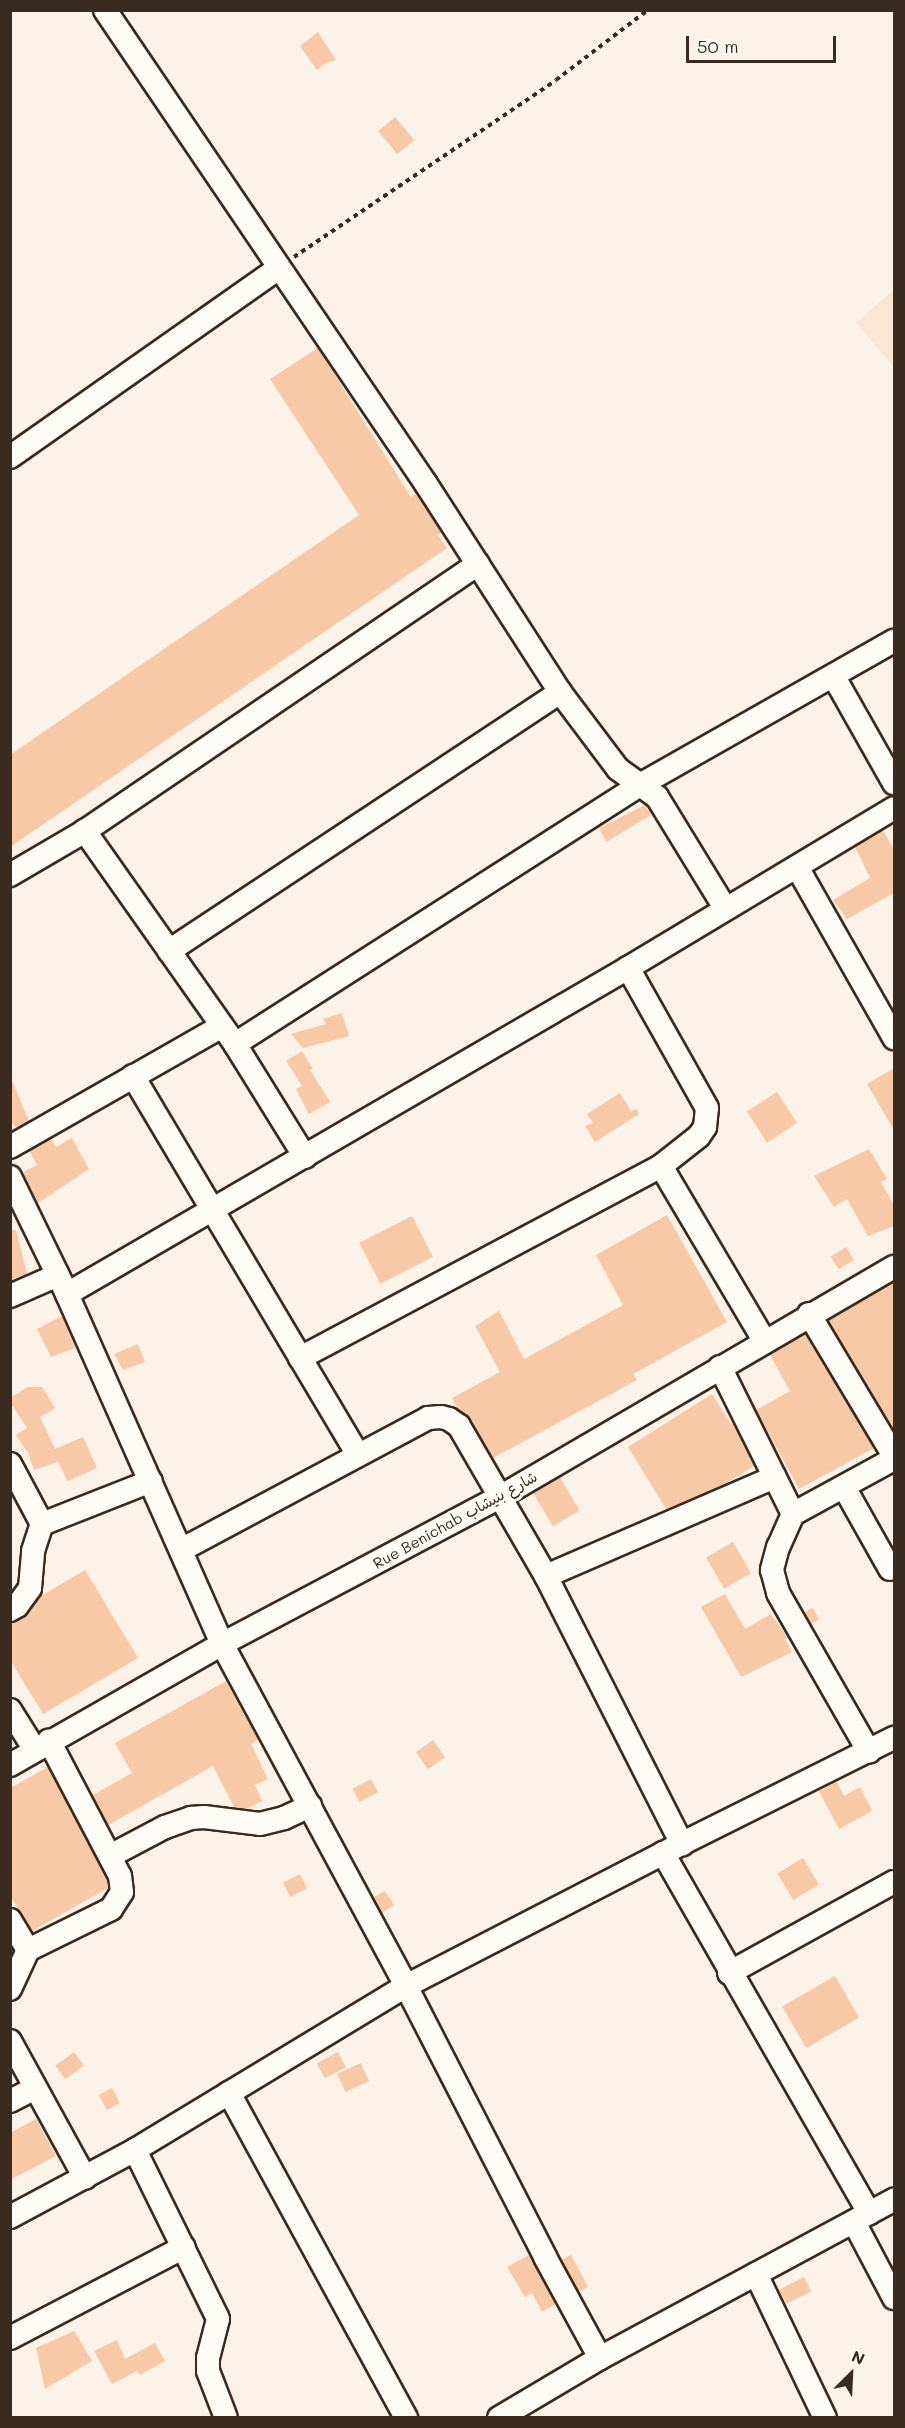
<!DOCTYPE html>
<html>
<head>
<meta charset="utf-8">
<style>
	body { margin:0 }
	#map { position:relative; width:905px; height:2428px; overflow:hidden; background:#fcf2e7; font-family:Mali,"Playpen Sans Arabic",sans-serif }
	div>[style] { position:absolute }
	.built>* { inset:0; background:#fbe6d4 }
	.building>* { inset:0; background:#f8c9a7; transform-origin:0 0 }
	.path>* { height:4px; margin-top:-2px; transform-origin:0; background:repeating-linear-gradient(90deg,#3b2a1e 0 4.5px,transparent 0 9px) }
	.roads { filter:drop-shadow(2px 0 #3b2a1e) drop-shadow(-2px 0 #3b2a1e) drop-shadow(0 2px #3b2a1e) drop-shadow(0 -2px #3b2a1e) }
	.street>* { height:22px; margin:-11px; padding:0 11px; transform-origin:11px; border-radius:11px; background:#fdfcf7 }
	span { translate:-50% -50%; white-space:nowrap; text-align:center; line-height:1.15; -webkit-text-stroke:6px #fdfcf7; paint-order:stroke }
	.street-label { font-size:15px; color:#3b2a1e }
	.frame { position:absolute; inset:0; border:12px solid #3b2a1e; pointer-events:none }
	.north { position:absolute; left:821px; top:2344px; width:60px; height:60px; -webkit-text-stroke:4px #fdfcf7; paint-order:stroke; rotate:24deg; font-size:16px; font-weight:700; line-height:24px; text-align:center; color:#3b2a1e }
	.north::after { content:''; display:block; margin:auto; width:21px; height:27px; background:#3b2a1e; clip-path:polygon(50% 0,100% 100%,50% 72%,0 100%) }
	.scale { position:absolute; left:686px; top:36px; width:150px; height:27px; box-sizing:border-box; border:3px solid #3b2a1e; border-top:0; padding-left:8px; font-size:18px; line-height:21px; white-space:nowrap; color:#3b2a1e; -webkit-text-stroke:4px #fdfcf7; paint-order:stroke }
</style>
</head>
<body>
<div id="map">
	<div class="built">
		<div style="clip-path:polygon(894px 290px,894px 367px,856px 323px)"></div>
	</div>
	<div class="building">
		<div style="clip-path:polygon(318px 32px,336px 60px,326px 63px,317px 70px,300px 46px)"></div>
		<div style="left:395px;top:117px;width:30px;height:22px;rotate:50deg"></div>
		<div style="clip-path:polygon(318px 348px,411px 497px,416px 494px,441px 532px,438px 535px,447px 548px,10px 847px,10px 755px,359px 515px,270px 379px)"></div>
		<div style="clip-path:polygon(645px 805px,651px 815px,606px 842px,599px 828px)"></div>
		<div style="clip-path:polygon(883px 830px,894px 850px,894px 893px,847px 919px,833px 900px,870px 878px,855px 847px)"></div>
		<div style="clip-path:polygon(342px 1013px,349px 1036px,303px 1048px,291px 1034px,326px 1024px,323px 1019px)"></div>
		<div style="clip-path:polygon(302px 1051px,313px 1069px,310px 1070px,330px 1102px,309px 1114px,296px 1089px,302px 1086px,286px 1061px)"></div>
		<div style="clip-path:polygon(894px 1068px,894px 1130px,867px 1084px)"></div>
		<div style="clip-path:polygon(11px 1078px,29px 1121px,16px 1128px,10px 1119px)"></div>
		<div style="left:777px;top:1092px;width:37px;height:36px;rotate:57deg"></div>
		<div style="clip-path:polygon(620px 1093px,631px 1111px,637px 1109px,639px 1114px,595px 1142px,585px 1126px,593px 1123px,587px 1114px)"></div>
		<div style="clip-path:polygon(72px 1138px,89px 1169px,38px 1203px,23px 1172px,37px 1165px,29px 1151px,51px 1139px,56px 1147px)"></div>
		<div style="clip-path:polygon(869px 1149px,887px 1179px,881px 1182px,894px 1205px,894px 1226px,868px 1236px,847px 1199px,834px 1207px,814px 1176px)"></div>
		<div style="clip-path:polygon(667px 1215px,727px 1322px,633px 1374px,637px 1380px,493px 1458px,471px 1419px,458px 1409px,452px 1398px,500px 1372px,475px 1326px,499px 1311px,524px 1359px,623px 1305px,596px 1255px)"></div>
		<div style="left:412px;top:1216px;width:46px;height:59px;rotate:63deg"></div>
		<div style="clip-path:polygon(10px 1230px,16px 1230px,27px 1274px,10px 1280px)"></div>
		<div style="left:846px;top:1247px;width:15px;height:18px;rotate:58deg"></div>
		<div style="clip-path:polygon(894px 1282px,894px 1431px,829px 1321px)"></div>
		<div style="clip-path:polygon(62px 1316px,75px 1348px,51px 1357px,37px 1329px)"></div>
		<div style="clip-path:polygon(805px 1334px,874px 1448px,799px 1489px,756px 1410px,790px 1391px,770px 1355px)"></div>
		<div style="clip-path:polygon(138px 1344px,145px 1362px,123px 1370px,114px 1354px)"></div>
		<div style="clip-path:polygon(28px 1387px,42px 1387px,55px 1408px,40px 1417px,55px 1449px,83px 1437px,97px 1468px,68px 1481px,58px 1462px,34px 1470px,28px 1453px,16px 1435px,27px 1428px,10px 1402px,10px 1398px)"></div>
		<div style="clip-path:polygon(712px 1394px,731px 1424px,733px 1423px,754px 1466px,723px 1485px,666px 1509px,628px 1447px)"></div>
		<div style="left:560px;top:1477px;width:39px;height:31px;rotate:60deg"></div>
		<div style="left:733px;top:1542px;width:36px;height:31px;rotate:60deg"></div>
		<div style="clip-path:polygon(85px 1570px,138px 1658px,43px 1714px,10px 1660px,10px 1623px,28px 1614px,41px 1596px)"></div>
		<div style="clip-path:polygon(725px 1594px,745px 1629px,771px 1614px,788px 1638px,785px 1639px,792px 1652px,741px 1677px,701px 1607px)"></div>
		<div style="left:813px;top:1608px;width:13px;height:9px;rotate:63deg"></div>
		<div style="clip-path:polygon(226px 1681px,258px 1740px,251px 1744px,268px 1779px,255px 1785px,262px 1801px,246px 1809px,234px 1807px,213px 1766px,108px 1825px,93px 1795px,132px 1773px,115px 1743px)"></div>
		<div style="left:433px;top:1740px;width:21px;height:21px;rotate:55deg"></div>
		<div style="clip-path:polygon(48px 1767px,107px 1880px,108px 1888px,32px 1931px,10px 1895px,10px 1788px)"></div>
		<div style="left:371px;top:1779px;width:15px;height:21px;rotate:62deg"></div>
		<div style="clip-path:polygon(837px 1782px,844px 1796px,860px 1787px,872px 1811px,839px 1829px,819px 1791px)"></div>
		<div style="left:803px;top:1858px;width:31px;height:30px;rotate:59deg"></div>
		<div style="left:300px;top:1874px;width:16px;height:19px;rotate:63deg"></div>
		<div style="clip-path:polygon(385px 1891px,394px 1905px,382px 1913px,374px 1897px)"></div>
		<div style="left:835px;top:1976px;width:48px;height:61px;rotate:60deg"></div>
		<div style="left:74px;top:2052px;width:17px;height:23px;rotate:54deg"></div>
		<div style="left:338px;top:2052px;width:17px;height:24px;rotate:62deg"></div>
		<div style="left:361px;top:2063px;width:20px;height:26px;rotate:66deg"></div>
		<div style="left:112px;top:2088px;width:17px;height:15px;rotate:62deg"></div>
		<div style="clip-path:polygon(36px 2119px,56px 2156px,10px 2180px,10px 2133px)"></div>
		<div style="clip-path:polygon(529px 2255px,555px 2304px,542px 2312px,532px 2293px,525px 2297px,507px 2267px)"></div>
		<div style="left:571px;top:2255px;width:36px;height:10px;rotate:62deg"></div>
		<div style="left:804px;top:2277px;width:16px;height:28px;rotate:63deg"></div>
		<div style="clip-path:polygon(74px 2331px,92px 2361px,45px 2389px,36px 2348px)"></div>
		<div style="clip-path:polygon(117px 2340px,125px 2359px,155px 2343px,165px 2361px,140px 2375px,137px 2371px,112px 2384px,94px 2351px)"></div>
	</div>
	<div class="path">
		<div style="left:294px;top:257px;width:316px;rotate:-34deg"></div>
		<div style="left:556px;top:80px;width:116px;rotate:-37.3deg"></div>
	</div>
	<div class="roads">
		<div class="street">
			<div style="left:105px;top:10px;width:572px;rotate:55.89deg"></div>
			<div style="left:426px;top:484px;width:247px;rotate:57.2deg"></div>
			<div style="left:560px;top:692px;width:96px;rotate:53deg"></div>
			<div style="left:618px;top:769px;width:48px;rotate:35.7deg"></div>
			<div style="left:657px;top:797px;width:130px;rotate:58.5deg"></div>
			<div style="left:10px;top:457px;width:329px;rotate:-35.1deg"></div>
			<div style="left:834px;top:677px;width:122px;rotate:60.5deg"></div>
			<div style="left:797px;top:867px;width:197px;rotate:60.4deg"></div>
			<div style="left:10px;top:875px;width:87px;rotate:-30.4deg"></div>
			<div style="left:169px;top:951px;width:469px;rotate:-33.5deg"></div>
			<div style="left:235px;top:1044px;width:481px;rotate:-32.6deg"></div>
			<div style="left:640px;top:785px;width:292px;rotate:-29.6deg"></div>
			<div style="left:133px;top:1076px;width:439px;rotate:59.3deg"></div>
			<div style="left:10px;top:1147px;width:244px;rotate:-29.7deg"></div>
			<div style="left:305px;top:1157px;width:133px;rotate:-121.8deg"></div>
			<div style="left:235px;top:1044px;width:261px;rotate:-125.2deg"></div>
			<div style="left:85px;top:831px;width:475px;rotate:-34.2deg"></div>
			<div style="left:661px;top:1166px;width:204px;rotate:59.4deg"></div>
			<div style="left:10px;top:1177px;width:130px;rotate:64deg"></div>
			<div style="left:67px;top:1294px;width:383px;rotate:66.1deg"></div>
			<div style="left:222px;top:1644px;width:388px;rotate:61.7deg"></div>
			<div style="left:406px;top:1986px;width:305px;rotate:62.8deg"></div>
			<div style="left:545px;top:2257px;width:115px;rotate:61.4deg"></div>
			<div style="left:67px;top:1294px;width:649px;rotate:-30.16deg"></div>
			<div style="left:628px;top:968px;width:310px;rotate:-31deg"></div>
			<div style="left:10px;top:1296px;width:52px;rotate:-23.6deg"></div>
			<div style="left:809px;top:1314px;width:165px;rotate:59.1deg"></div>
			<div style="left:300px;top:1358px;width:409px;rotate:-28deg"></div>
			<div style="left:661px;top:1166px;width:48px;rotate:-38.3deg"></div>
			<div style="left:699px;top:1136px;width:11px;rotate:-56deg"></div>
			<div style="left:705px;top:1127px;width:19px;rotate:-84deg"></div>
			<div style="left:707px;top:1108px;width:161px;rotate:-119.4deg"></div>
			<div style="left:720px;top:1367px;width:164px;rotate:63.6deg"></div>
			<div style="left:793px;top:1514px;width:36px;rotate:114deg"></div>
			<div style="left:778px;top:1547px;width:24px;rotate:105deg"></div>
			<div style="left:772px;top:1570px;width:24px;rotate:75deg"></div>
			<div style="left:778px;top:1593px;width:183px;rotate:60.2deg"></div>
			<div style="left:10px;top:1464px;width:68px;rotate:61.9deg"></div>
			<div style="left:42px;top:1524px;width:117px;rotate:-21.5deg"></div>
			<div style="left:844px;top:1487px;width:94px;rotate:60.7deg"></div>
			<div style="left:793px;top:1514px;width:115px;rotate:-28.6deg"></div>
			<div style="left:181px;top:1550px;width:280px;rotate:-28.1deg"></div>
			<div style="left:428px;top:1418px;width:13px;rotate:-4deg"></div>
			<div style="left:441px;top:1417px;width:8px;rotate:14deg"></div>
			<div style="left:449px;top:1419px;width:12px;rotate:35deg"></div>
			<div style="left:459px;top:1426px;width:173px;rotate:59.9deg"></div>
			<div style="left:546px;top:1576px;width:301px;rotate:63.1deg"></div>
			<div style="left:546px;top:1576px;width:249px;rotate:-23.4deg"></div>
			<div style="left:10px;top:1610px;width:8px;rotate:-30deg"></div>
			<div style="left:17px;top:1606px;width:22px;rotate:-54deg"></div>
			<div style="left:30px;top:1588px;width:37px;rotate:-85deg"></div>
			<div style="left:33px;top:1551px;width:28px;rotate:-72deg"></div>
			<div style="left:10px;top:1710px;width:47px;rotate:58deg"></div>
			<div style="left:10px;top:1765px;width:244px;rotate:-29.7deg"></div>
			<div style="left:222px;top:1644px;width:314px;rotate:-27.9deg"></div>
			<div style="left:500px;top:1497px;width:456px;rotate:-30.3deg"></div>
			<div style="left:663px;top:1853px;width:415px;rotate:60.2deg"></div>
			<div style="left:110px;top:1856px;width:62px;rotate:-27.8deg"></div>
			<div style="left:165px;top:1827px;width:28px;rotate:-19deg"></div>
			<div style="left:191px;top:1818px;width:13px;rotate:-4deg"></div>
			<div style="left:204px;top:1817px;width:56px;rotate:7.1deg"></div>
			<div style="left:260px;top:1824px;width:25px;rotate:-14deg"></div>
			<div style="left:284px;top:1818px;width:29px;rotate:-25deg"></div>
			<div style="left:10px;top:1920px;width:35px;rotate:59deg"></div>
			<div style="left:729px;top:1973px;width:188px;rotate:-28.9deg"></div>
			<div style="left:10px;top:1989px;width:43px;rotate:-65.2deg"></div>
			<div style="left:28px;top:1950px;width:93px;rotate:-26.3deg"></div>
			<div style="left:111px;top:1909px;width:20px;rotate:-57deg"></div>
			<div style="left:122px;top:1892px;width:16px;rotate:-97deg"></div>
			<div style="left:120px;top:1876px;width:153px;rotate:-117.7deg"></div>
			<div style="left:10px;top:2041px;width:156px;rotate:61.3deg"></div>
			<div style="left:229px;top:2093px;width:370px;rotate:61.4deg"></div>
			<div style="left:10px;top:2101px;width:28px;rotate:-27deg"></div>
			<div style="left:135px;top:2150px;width:188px;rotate:63.8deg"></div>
			<div style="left:218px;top:2319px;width:40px;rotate:104.4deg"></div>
			<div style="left:208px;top:2358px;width:13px;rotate:90deg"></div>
			<div style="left:208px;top:2371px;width:50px;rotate:69deg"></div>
			<div style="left:10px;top:2217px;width:142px;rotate:-28.2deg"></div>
			<div style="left:135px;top:2150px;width:317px;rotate:-31.2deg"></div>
			<div style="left:406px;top:1986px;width:303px;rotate:-27.3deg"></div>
			<div style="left:675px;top:1847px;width:245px;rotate:-26.5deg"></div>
			<div style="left:854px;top:2222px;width:86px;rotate:62.2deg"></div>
			<div style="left:756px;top:2274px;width:160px;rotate:64.4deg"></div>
			<div style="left:10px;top:2338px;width:196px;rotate:-27.6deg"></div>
			<div style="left:499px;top:2418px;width:117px;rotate:-30.7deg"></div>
			<div style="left:600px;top:2358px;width:334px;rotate:-28.3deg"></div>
		</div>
	</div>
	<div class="street-label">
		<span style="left:455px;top:1520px;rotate:-29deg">Rue Benichab شارع بنيشاب</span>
	</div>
	<div class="frame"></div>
	<div class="north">N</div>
	<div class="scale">50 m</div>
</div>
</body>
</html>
